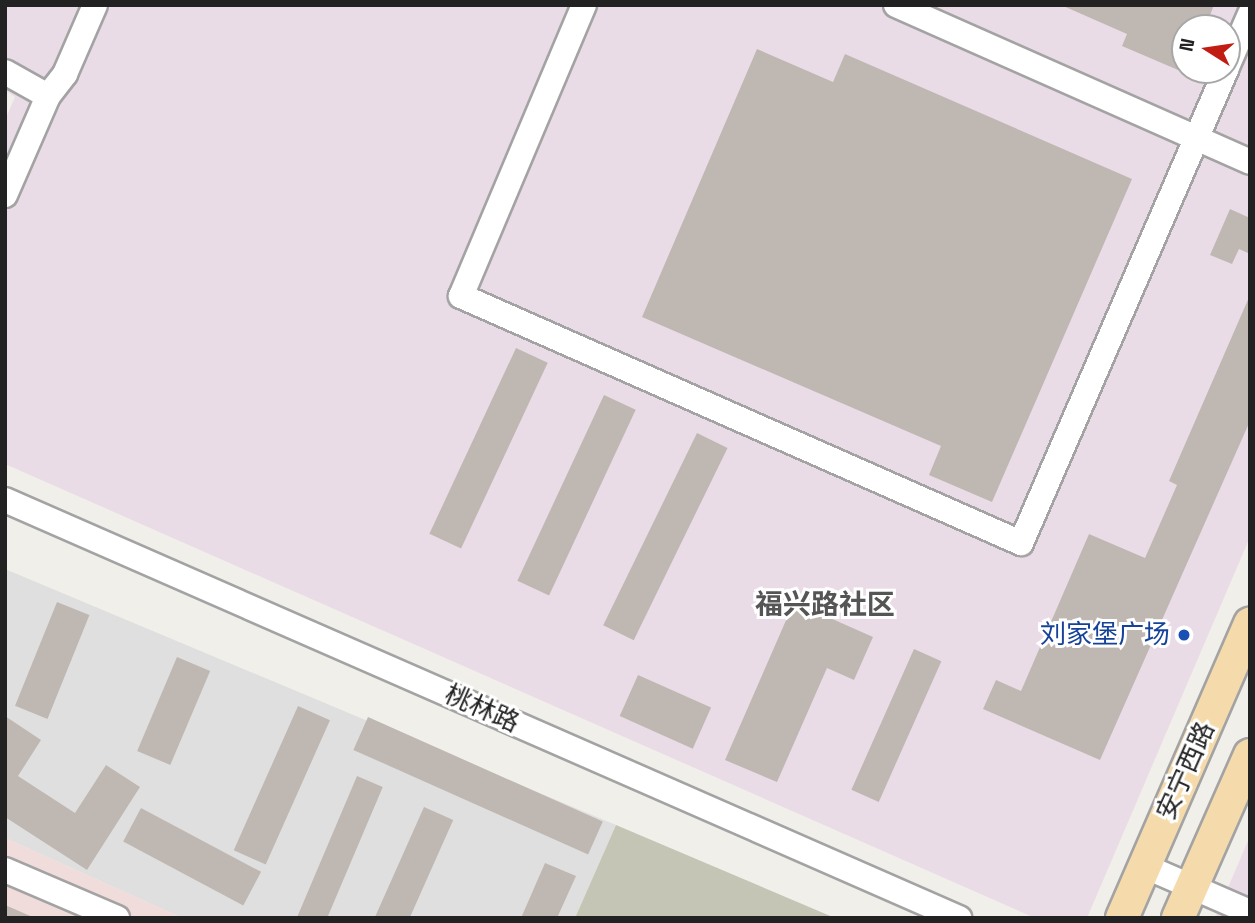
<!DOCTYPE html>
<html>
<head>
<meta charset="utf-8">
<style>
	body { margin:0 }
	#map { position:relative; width:1255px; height:923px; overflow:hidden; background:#f1efea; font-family:"Space Grotesk","Noto Sans SC",sans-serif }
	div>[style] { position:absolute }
	.residential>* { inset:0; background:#e0dfdf }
	.commercial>* { inset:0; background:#f0dddb }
	.industrial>* { inset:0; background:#eadce6 }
	.construction>* { inset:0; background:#c4c5b5 }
	.building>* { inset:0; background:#bfb8b2; transform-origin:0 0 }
	.roads { filter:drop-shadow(2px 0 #a3a3a3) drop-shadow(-2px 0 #a3a3a3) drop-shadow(0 2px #a3a3a3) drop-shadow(0 -2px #a3a3a3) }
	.minor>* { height:24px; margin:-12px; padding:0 12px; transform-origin:12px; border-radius:12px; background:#fff }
	.major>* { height:32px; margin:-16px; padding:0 16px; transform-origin:16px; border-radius:16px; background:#f5daab }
	.dots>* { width:19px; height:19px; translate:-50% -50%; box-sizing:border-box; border:4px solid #fff; border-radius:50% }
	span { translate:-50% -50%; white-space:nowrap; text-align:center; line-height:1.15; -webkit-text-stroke:6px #fff; paint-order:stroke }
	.transit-label { font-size:26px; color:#164399 }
	.right { translate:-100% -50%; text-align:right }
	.street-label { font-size:26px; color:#222 }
	.neighbourhood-label { font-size:28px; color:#555; font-weight:700 }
	.frame { position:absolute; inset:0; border:7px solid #222; pointer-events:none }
	.north { position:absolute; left:1171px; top:14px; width:70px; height:70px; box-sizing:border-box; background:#fff; border:2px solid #a7a7a7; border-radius:50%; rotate:282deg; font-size:19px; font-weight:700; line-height:28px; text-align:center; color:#222 }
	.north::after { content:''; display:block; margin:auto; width:24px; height:32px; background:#c21d12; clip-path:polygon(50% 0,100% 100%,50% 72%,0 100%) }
</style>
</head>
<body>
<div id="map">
	<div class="residential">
		<div style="clip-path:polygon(5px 569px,616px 825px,575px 918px,182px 918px,5px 838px)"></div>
	</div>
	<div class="commercial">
		<div style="clip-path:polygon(5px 838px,182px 918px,5px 918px)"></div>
	</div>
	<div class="industrial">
		<div style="clip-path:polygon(evenodd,5px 5px,1250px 5px,1250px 537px,1087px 918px,1035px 918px,5px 464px,5px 120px,15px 97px,5px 90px,5px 5px,1185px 28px,1227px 28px,1227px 70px,1185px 70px,1185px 28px)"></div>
		<div style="clip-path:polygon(1250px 836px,1250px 918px,1215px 918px)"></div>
	</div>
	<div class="construction">
		<div style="clip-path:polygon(616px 825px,835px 918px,575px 918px)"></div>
	</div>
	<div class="building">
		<div style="clip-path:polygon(1061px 5px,1214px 5px,1205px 28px,1185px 28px,1185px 73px,1122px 46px,1127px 34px)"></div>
		<div style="clip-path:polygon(757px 49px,833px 82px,845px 54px,1132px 179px,992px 502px,929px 475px,941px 446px,642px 317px)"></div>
		<div style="clip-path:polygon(1230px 209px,1250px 218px,1250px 254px,1239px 249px,1232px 264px,1210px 255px)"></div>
		<div style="clip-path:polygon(1250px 295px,1250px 421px,1100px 760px,983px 709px,996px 680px,1021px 691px,1089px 534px,1145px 558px,1177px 485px,1169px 481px)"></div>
		<div style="left:516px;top:348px;width:35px;height:205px;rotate:25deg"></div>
		<div style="left:604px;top:395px;width:35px;height:205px;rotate:25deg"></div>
		<div style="left:697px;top:433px;width:34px;height:214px;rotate:26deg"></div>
		<div style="left:57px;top:602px;width:35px;height:112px;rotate:22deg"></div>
		<div style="clip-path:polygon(794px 602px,873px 637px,854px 680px,827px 668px,777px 782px,725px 760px)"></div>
		<div style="left:914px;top:649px;width:30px;height:154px;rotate:24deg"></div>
		<div style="left:177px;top:657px;width:36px;height:102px;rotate:23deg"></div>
		<div style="left:638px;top:675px;width:80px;height:45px;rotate:24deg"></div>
		<div style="left:298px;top:706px;width:35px;height:158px;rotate:24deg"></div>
		<div style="clip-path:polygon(5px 716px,41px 740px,18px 776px,75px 813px,106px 765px,140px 787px,87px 870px,5px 817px)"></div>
		<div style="left:368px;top:717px;width:257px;height:36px;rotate:24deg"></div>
		<div style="left:357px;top:776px;width:28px;height:155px;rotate:23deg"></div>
		<div style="left:424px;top:807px;width:32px;height:121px;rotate:24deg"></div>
		<div style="left:141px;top:808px;width:136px;height:38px;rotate:28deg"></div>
		<div style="clip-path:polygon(545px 863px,576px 876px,557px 918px,521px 918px)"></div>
		<div style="clip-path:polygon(5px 905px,35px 918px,5px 918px)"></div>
	</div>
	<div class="roads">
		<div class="minor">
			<div style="left:584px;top:5px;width:316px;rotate:112.9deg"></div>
			<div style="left:461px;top:296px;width:612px;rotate:23.8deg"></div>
			<div style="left:1021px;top:543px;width:516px;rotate:-66.57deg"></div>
			<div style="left:896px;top:5px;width:387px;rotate:23.9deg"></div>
			<div style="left:1227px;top:67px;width:58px;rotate:-66.5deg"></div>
			<div style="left:5px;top:72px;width:49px;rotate:29.2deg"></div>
			<div style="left:5px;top:195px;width:108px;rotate:-66.5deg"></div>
			<div style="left:48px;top:96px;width:28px;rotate:-52deg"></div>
			<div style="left:65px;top:74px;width:75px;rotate:-66.5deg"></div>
			<div style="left:5px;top:500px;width:1042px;rotate:23.66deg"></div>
			<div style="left:1144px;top:866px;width:116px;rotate:23.5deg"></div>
			<div style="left:5px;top:870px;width:122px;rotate:23.2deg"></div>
		</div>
		<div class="major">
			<div style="left:1122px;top:918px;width:321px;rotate:-66.5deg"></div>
			<div style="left:1178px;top:918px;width:178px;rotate:-66.2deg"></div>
		</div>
	</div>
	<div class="dots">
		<div style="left:1184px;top:635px;background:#1a4fb4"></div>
	</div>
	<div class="transit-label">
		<span class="right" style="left:1170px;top:635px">刘家堡广场</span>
	</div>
	<div class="street-label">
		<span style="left:482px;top:709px;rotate:24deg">桃林路</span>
		<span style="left:1186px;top:771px;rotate:-66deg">安宁西路</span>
	</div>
	<div class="neighbourhood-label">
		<span style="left:825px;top:604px">福兴路社区</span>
	</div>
	<div class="frame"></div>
	<div class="north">N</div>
</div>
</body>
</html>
